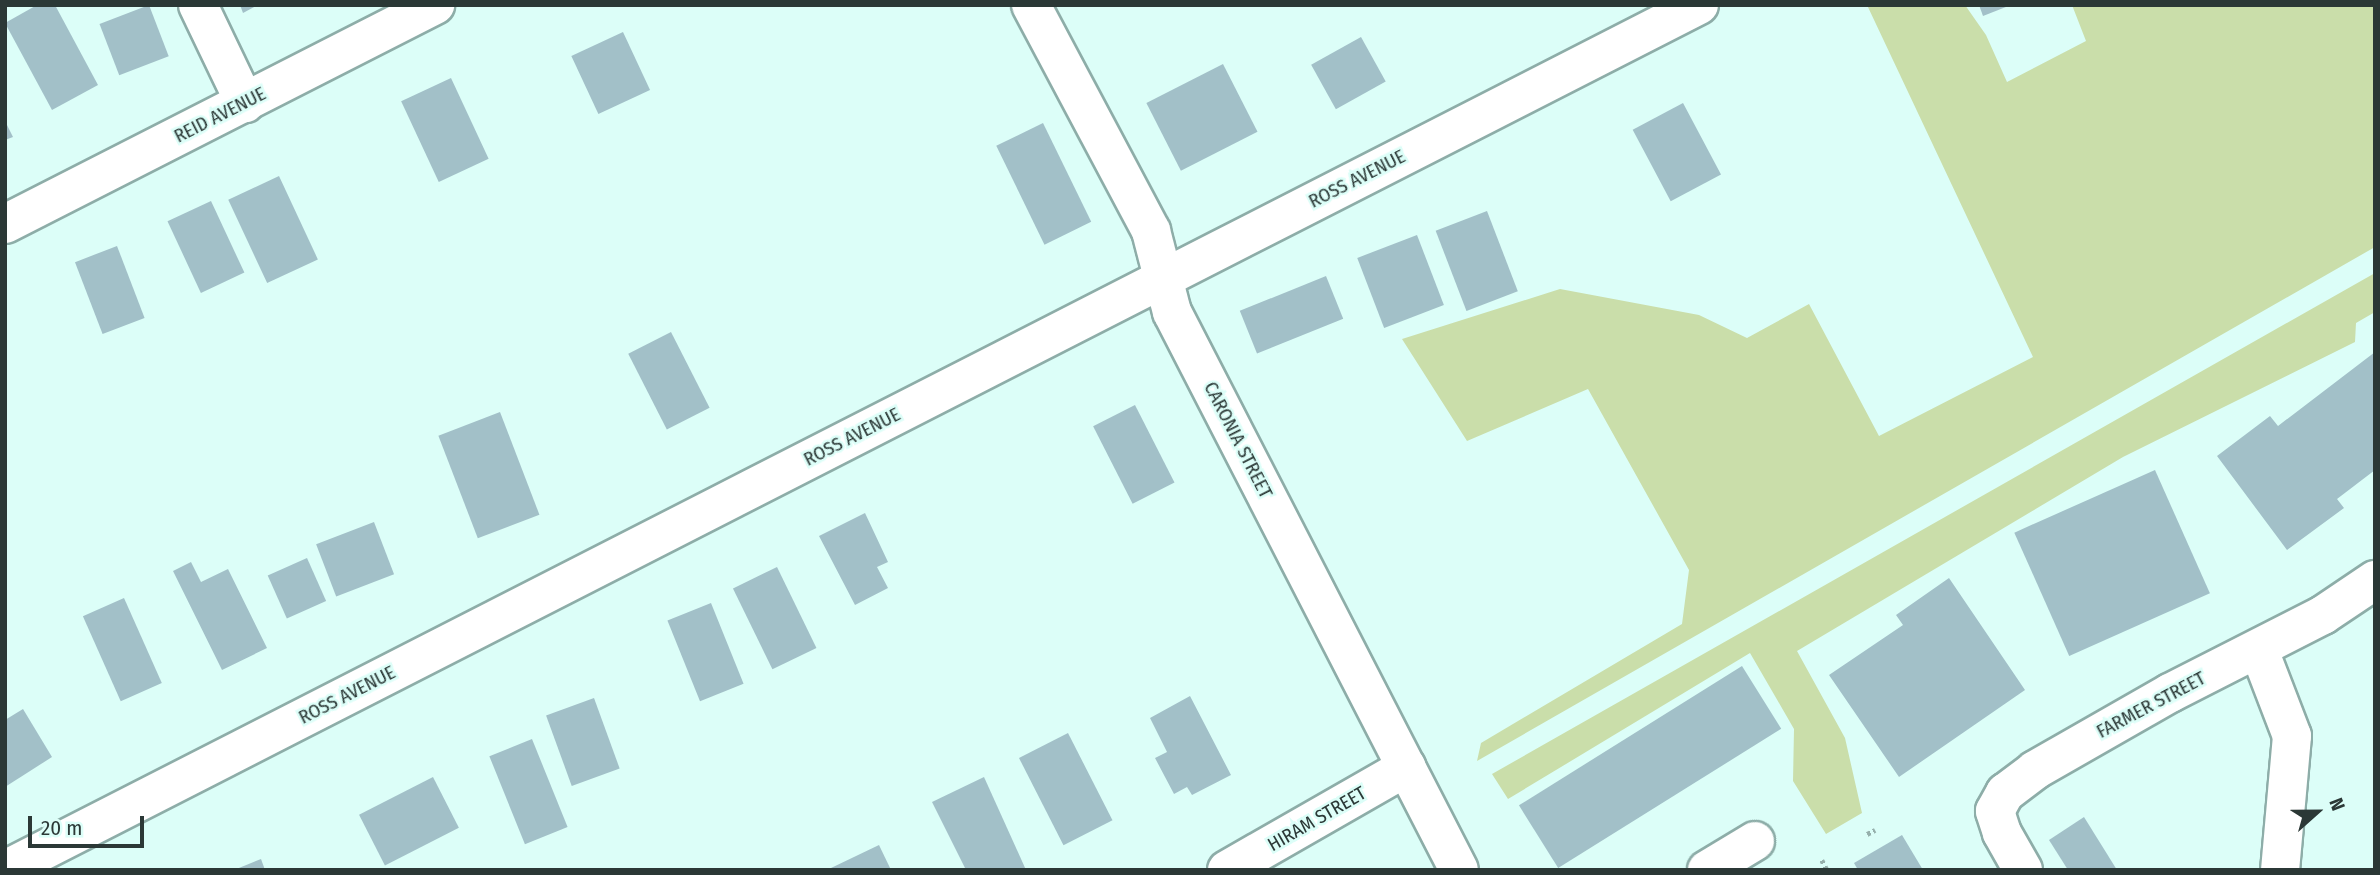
<!DOCTYPE html>
<html>
<head>
<meta charset="utf-8">
<style>
	body { margin:0 }
	#map { position:relative; width:2380px; height:875px; overflow:hidden; background:#dcfef8; font-family:"Fira Sans Condensed",sans-serif }
	div>[style] { position:absolute }
	.green>* { inset:0; background:#cadeaa }
	.building>* { inset:0; background:#a2c0c8; transform-origin:0 0 }
	.path>* { height:4.5px; margin-top:-2.25px; transform-origin:0; background:repeating-linear-gradient(90deg,#96b0ac 0 3.5px,transparent 0 7px) }
	.roads { filter:drop-shadow(2px 0 #8dada8) drop-shadow(-2px 0 #8dada8) drop-shadow(0 2px #8dada8) drop-shadow(0 -2px #8dada8) }
	.minor>* { height:38px; margin:-19px; padding:0 19px; transform-origin:19px; border-radius:19px; background:#fff }
	span { translate:-50% -50%; white-space:nowrap; text-align:center; line-height:1.15; -webkit-text-stroke:5px #dcfef8; paint-order:stroke }
	.street-label { font-size:19px; color:#2b3836 }
	.frame { position:absolute; inset:0; border:7px solid #2b3836; pointer-events:none }
	.north { position:absolute; left:2282px; top:777px; width:70px; height:70px; -webkit-text-stroke:5px #dcfef8; paint-order:stroke; rotate:69deg; font-size:19px; font-weight:700; line-height:28px; text-align:center; color:#2b3836 }
	.north::after { content:''; display:block; margin:auto; width:24px; height:32px; background:#2b3836; clip-path:polygon(50% 0,100% 100%,50% 72%,0 100%) }
	.scale { position:absolute; left:28px; top:816px; width:116px; height:32px; box-sizing:border-box; border:4px solid #2b3836; border-top:0; padding-left:9px; font-size:21px; line-height:24px; white-space:nowrap; color:#2b3836; -webkit-text-stroke:5px #dcfef8; paint-order:stroke }
</style>
</head>
<body>
<div id="map">
	<div class="green">
		<div style="clip-path:polygon(1867px 5px,1965px 5px,1986px 35px,2007px 82px,2086px 41px,2072px 5px,2375px 5px,2375px 247px,1477px 761px,1481px 743px,1682px 624px,1689px 570px,1588px 389px,1467px 441px,1402px 339px,1560px 289px,1699px 315px,1747px 338px,1809px 304px,1879px 436px,2033px 357px)"></div>
		<div style="clip-path:polygon(2375px 273px,2375px 312px,2356px 323px,2355px 342px,2123px 457px,1797px 651px,1845px 738px,1862px 813px,1826px 834px,1793px 781px,1794px 729px,1750px 653px,1508px 799px,1492px 774px)"></div>
	</div>
	<div class="building">
		<div style="clip-path:polygon(37px 5px,55px 5px,98px 85px,52px 110px,5px 23px)"></div>
		<div style="left:149px;top:5px;width:55px;height:53px;rotate:69deg"></div>
		<div style="clip-path:polygon(240px 5px,258px 5px,243px 13px)"></div>
		<div style="clip-path:polygon(1979px 5px,2011px 5px,1983px 16px)"></div>
		<div style="left:623px;top:32px;width:64px;height:57px;rotate:65deg"></div>
		<div style="left:1361px;top:37px;width:51px;height:57px;rotate:61deg"></div>
		<div style="left:1223px;top:64px;width:76px;height:86px;rotate:63deg"></div>
		<div style="left:451px;top:78px;width:89px;height:55px;rotate:65deg"></div>
		<div style="left:1683px;top:103px;width:81px;height:57px;rotate:62deg"></div>
		<div style="clip-path:polygon(5px 121px,13px 137px,5px 140px)"></div>
		<div style="left:1043px;top:123px;width:110px;height:52px;rotate:64deg"></div>
		<div style="left:279px;top:176px;width:92px;height:56px;rotate:65deg"></div>
		<div style="left:211px;top:201px;width:79px;height:48px;rotate:65deg"></div>
		<div style="left:1487px;top:211px;width:86px;height:55px;rotate:69deg"></div>
		<div style="left:1417px;top:235px;width:75px;height:64px;rotate:69deg"></div>
		<div style="left:117px;top:246px;width:77px;height:45px;rotate:69deg"></div>
		<div style="left:1326px;top:276px;width:46px;height:93px;rotate:68deg"></div>
		<div style="left:671px;top:332px;width:85px;height:48px;rotate:63deg"></div>
		<div style="clip-path:polygon(2375px 352px,2375px 470px,2337px 499px,2344px 508px,2287px 550px,2217px 456px,2270px 416px,2278px 426px)"></div>
		<div style="left:1135px;top:405px;width:87px;height:47px;rotate:63deg"></div>
		<div style="left:500px;top:412px;width:110px;height:66px;rotate:69deg"></div>
		<div style="left:2155px;top:470px;width:135px;height:154px;rotate:66deg"></div>
		<div style="clip-path:polygon(865px 513px,888px 562px,877px 567px,888px 588px,855px 605px,819px 536px)"></div>
		<div style="left:374px;top:522px;width:56px;height:62px;rotate:69deg"></div>
		<div style="left:307px;top:558px;width:47px;height:43px;rotate:66deg"></div>
		<div style="clip-path:polygon(191px 562px,201px 582px,228px 569px,267px 648px,222px 670px,173px 571px)"></div>
		<div style="left:777px;top:567px;width:90px;height:49px;rotate:64deg"></div>
		<div style="clip-path:polygon(1949px 578px,2025px 690px,1899px 777px,1829px 675px,1903px 625px,1896px 615px)"></div>
		<div style="left:124px;top:598px;width:93px;height:45px;rotate:66deg"></div>
		<div style="left:711px;top:603px;width:87px;height:47px;rotate:68deg"></div>
		<div style="left:1742px;top:666px;width:74px;height:263px;rotate:58deg"></div>
		<div style="clip-path:polygon(1190px 696px,1231px 775px,1192px 795px,1187px 787px,1174px 794px,1155px 758px,1167px 752px,1150px 718px)"></div>
		<div style="left:594px;top:698px;width:75px;height:51px;rotate:70deg"></div>
		<div style="clip-path:polygon(23px 709px,52px 757px,5px 787px,5px 720px)"></div>
		<div style="left:1068px;top:733px;width:98px;height:55px;rotate:63deg"></div>
		<div style="left:532px;top:739px;width:95px;height:46px;rotate:68deg"></div>
		<div style="left:433px;top:777px;width:57px;height:83px;rotate:63deg"></div>
		<div style="clip-path:polygon(984px 777px,1026px 870px,966px 870px,932px 802px)"></div>
		<div style="clip-path:polygon(2084px 817px,2117px 870px,2068px 870px,2049px 840px)"></div>
		<div style="clip-path:polygon(1902px 835px,1923px 870px,1858px 870px,1854px 863px)"></div>
		<div style="clip-path:polygon(879px 845px,891px 870px,832px 870px,831px 868px)"></div>
		<div style="clip-path:polygon(261px 859px,265px 870px,234px 870px)"></div>
	</div>
	<div class="path">
		<div style="left:1867px;top:834px;width:9px;rotate:-27deg"></div>
		<div style="left:1822px;top:860px;width:11px;rotate:63deg"></div>
	</div>
	<div class="roads">
		<div class="minor">
			<div style="left:198px;top:5px;width:109px;rotate:64.4deg"></div>
			<div style="left:1031px;top:5px;width:256px;rotate:62deg"></div>
			<div style="left:1151px;top:231px;width:84px;rotate:75.5deg"></div>
			<div style="left:1172px;top:312px;width:627px;rotate:62.78deg"></div>
			<div style="left:5px;top:224px;width:483px;rotate:-27deg"></div>
			<div style="left:2259px;top:650px;width:92px;rotate:69deg"></div>
			<div style="left:2292px;top:736px;width:135px;rotate:95.1deg"></div>
			<div style="left:5px;top:870px;width:1902px;rotate:-27.05deg"></div>
			<div style="left:1227px;top:870px;width:207px;rotate:-29.8deg"></div>
			<div style="left:1707px;top:870px;width:56px;rotate:-31.1deg"></div>
			<div style="left:2023px;top:870px;width:43px;rotate:-119.6deg"></div>
			<div style="left:2002px;top:833px;width:23px;rotate:-108deg"></div>
			<div style="left:1995px;top:811px;width:21px;rotate:-61deg"></div>
			<div style="left:2005px;top:793px;width:38px;rotate:-37deg"></div>
			<div style="left:2035px;top:770px;width:155px;rotate:-29.7deg"></div>
			<div style="left:2170px;top:693px;width:172px;rotate:-27deg"></div>
			<div style="left:2323px;top:615px;width:63px;rotate:-33.9deg"></div>
		</div>
	</div>
	<div class="street-label">
		<span style="left:220px;top:115px;rotate:-27deg">REID AVENUE</span>
		<span style="left:1357px;top:179px;rotate:-27deg">ROSS AVENUE</span>
		<span style="left:852px;top:437px;rotate:-27deg">ROSS AVENUE</span>
		<span style="left:1238px;top:440px;rotate:63deg">CARONIA STREET</span>
		<span style="left:347px;top:695px;rotate:-27deg">ROSS AVENUE</span>
		<span style="left:2151px;top:705px;rotate:-28deg">FARMER STREET</span>
		<span style="left:1317px;top:819px;rotate:-30deg">HIRAM STREET</span>
	</div>
	<div class="frame"></div>
	<div class="north">N</div>
	<div class="scale">20 m</div>
</div>
</body>
</html>
